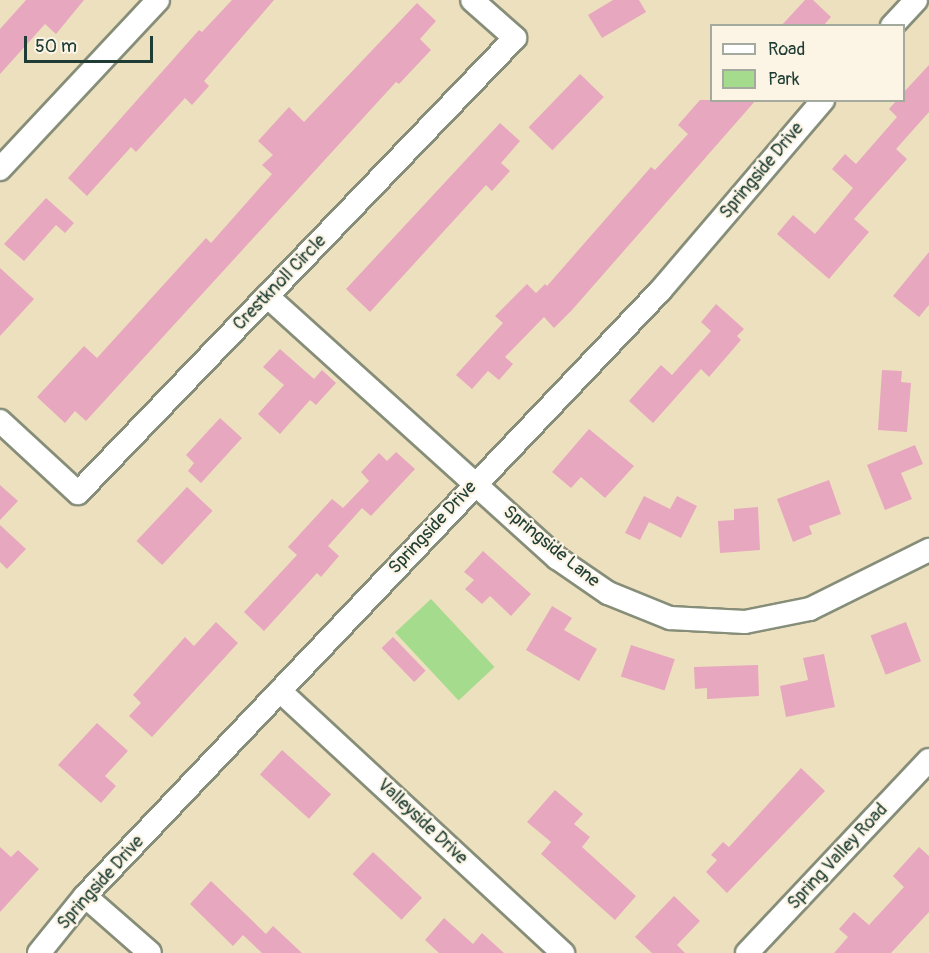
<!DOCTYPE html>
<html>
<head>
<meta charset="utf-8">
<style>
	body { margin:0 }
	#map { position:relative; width:929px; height:953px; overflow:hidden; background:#ede0be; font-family:Pangolin,sans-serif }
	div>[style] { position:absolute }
	.green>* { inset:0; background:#a4db8c; transform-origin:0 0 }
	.building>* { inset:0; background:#e7a7be; transform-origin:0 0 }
	.roads { filter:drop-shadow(2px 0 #868e79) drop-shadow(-2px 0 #868e79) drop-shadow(0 2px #868e79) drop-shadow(0 -2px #868e79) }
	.minor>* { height:22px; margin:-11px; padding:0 11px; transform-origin:11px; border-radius:11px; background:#fff }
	span { translate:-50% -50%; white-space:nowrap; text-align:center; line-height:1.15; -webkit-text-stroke:4.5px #fcf5e5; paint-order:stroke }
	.street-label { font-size:18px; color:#1f3d34 }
	.legend { position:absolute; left:710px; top:24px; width:195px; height:78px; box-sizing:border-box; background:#fcf5e5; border:2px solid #a4ab9e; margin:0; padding:8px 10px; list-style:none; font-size:18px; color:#1f3d34 }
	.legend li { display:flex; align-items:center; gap:12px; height:30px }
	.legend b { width:30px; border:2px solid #a4ab9e }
	.scale { position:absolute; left:24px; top:36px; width:129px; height:27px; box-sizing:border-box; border:3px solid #1f3d34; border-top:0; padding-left:8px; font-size:18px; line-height:21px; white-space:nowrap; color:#1f3d34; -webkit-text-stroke:4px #fcf5e5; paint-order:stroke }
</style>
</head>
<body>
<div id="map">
	<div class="green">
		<div style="left:431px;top:599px;width:93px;height:49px;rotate:47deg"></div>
	</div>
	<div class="building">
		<div style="clip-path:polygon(26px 0,84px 0,56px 34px,45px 24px,0 74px,0 29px)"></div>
		<div style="clip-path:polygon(232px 0,274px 0,204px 81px,209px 86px,192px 105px,185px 98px,136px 152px,131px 147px,87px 196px,68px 178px,199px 30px,202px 32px)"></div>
		<div style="clip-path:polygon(613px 0,639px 0,646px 12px,602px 38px,588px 15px)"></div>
		<div style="clip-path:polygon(805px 0,813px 0,831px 17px,823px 26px,781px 26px)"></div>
		<div style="clip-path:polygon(417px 3px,436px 21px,420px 39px,431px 50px,399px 84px,396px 82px,86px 421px,75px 411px,65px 423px,37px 397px,84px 346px,97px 358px,206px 238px,211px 243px,272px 174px,262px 165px,273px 155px,258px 141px,289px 107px,304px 122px)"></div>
		<div style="clip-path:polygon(929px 65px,929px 112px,896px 149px,907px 159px,854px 219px,869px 232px,829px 279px,777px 234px,793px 215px,815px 234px,853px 188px,832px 169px,845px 154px,856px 164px,897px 117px,889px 109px,897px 100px,903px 100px,903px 93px)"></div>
		<div style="left:580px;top:74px;width:33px;height:74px;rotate:44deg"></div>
		<div style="clip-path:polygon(700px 100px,756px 100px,572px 310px,554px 328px,544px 317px,505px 357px,513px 364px,499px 380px,488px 371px,472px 389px,456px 375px,503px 323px,495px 316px,527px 284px,536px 293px,545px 284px,547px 286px,651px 167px,655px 170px,688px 134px,678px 125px)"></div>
		<div style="clip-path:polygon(500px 123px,520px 141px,501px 163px,510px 171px,492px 191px,486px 185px,370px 312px,346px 289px)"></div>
		<div style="clip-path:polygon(46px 198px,74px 223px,65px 233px,56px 225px,24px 261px,4px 244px)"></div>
		<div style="clip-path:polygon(929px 252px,929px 305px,919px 317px,893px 296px)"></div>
		<div style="clip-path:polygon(0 268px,34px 299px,0 336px)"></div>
		<div style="clip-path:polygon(716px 304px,744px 329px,737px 336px,741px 340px,709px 377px,701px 369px,653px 423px,629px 401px,661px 365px,672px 375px,711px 331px,701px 322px)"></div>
		<div style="clip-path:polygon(280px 349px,314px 379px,322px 370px,336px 383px,316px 405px,310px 400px,280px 434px,258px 414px,284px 385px,263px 367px)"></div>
		<div style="clip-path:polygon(882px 370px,902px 371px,901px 382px,911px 383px,907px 432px,878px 430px)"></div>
		<div style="clip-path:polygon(220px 418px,242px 438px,201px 483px,188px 471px,194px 463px,186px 455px)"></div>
		<div style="clip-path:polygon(589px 429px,634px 466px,605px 498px,581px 477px,571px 488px,552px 472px)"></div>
		<div style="clip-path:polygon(915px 445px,923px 464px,901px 473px,912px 499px,885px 510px,867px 465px)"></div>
		<div style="clip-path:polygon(396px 452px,415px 469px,371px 516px,362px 508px,328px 546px,339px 556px,321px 577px,317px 573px,264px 631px,244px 612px,297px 555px,288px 547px,332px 499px,343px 508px,369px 481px,361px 472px,379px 453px,387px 461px)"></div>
		<div style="clip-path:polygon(829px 480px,841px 514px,809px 526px,812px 534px,793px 542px,777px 499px)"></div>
		<div style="clip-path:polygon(0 485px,18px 501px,0 520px)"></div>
		<div style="left:187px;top:487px;width:35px;height:74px;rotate:43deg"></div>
		<div style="clip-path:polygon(644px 496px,670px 509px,677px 496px,697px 506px,681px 538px,649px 522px,640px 540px,625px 533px)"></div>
		<div style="clip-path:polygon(758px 507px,760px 550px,720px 553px,718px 521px,734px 520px,734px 509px)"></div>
		<div style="clip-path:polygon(0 525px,26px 549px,7px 569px,0 562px)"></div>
		<div style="clip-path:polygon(483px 551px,531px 594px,511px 616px,490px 596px,482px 604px,465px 589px,474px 580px,464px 572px)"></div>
		<div style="clip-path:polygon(552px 606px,572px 618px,564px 630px,597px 649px,579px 681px,526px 650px)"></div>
		<div style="clip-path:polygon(216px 622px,238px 643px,152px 737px,129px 716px,141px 703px,133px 695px,185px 637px,194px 646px)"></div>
		<div style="left:906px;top:622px;width:42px;height:38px;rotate:69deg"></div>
		<div style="left:393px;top:637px;width:47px;height:16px;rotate:46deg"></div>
		<div style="left:631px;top:645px;width:46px;height:33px;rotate:18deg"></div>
		<div style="clip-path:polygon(824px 654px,835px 707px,786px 717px,780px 686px,808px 680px,803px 658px)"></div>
		<div style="clip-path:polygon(758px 665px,759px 696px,707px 699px,707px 688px,695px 689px,694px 667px)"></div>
		<div style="clip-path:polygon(97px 723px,128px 751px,105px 776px,116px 786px,101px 803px,58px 765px)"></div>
		<div style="left:282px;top:750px;width:66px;height:33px;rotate:42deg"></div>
		<div style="clip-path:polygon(801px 768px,825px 791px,727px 893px,706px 872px,717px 860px,711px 855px,723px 842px,729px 847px)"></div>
		<div style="clip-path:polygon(555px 790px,583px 814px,574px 824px,590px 837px,582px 847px,636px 896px,615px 920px,541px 854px,551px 842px,527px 822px)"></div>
		<div style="clip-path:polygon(0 847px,11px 857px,18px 850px,39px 869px,0 912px)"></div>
		<div style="clip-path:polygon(919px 847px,929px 856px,929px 912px,891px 953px,834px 953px,848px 937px,839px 929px,854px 912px,869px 925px,904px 887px,893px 876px)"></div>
		<div style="left:373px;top:852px;width:67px;height:30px;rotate:43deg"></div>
		<div style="clip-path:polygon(211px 881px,266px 934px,273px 926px,302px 953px,262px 953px,243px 935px,233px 946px,190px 904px)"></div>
		<div style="clip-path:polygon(674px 896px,700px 921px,677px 945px,685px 953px,652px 953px,635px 937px)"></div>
		<div style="clip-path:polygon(444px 918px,473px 944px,482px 933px,504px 953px,439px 953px,425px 940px)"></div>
	</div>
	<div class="roads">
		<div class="minor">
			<div style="left:892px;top:26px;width:35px;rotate:-47deg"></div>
			<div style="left:0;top:169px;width:231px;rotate:-46.9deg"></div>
			<div style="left:267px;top:296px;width:391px;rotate:42.1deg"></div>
			<div style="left:557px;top:558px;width:62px;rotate:34.5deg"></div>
			<div style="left:608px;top:593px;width:67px;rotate:22deg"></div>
			<div style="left:670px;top:618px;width:75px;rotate:3.1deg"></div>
			<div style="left:745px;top:622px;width:66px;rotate:-11.3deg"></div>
			<div style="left:810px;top:609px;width:133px;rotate:-26.4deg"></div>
			<div style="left:0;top:421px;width:106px;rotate:42.7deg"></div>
			<div style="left:78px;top:493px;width:631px;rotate:-46.16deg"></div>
			<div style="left:515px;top:38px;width:57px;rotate:-138.5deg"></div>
			<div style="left:280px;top:691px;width:386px;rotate:42.8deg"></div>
			<div style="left:85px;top:896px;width:86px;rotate:41.2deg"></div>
			<div style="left:39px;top:953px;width:73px;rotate:-51.1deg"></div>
			<div style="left:85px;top:896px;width:835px;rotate:-46.46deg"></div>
			<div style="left:660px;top:291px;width:251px;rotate:-49.5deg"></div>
			<div style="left:747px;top:953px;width:265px;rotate:-46.7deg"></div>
		</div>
	</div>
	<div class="street-label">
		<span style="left:762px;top:171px;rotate:-50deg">Springside Drive</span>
		<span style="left:280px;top:283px;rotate:-46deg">Crestknoll Circle</span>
		<span style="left:433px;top:528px;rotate:-47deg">Springside Drive</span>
		<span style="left:551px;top:547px;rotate:39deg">Springside Lane</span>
		<span style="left:422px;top:822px;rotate:43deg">Valleyside Drive</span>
		<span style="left:838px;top:857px;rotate:-47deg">Spring Valley Road</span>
		<span style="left:101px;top:883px;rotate:-48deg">Springside Drive</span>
	</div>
	<ul class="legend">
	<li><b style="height:8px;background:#fff"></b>Road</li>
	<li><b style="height:16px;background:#a4db8c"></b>Park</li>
	</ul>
	<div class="scale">50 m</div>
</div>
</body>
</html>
